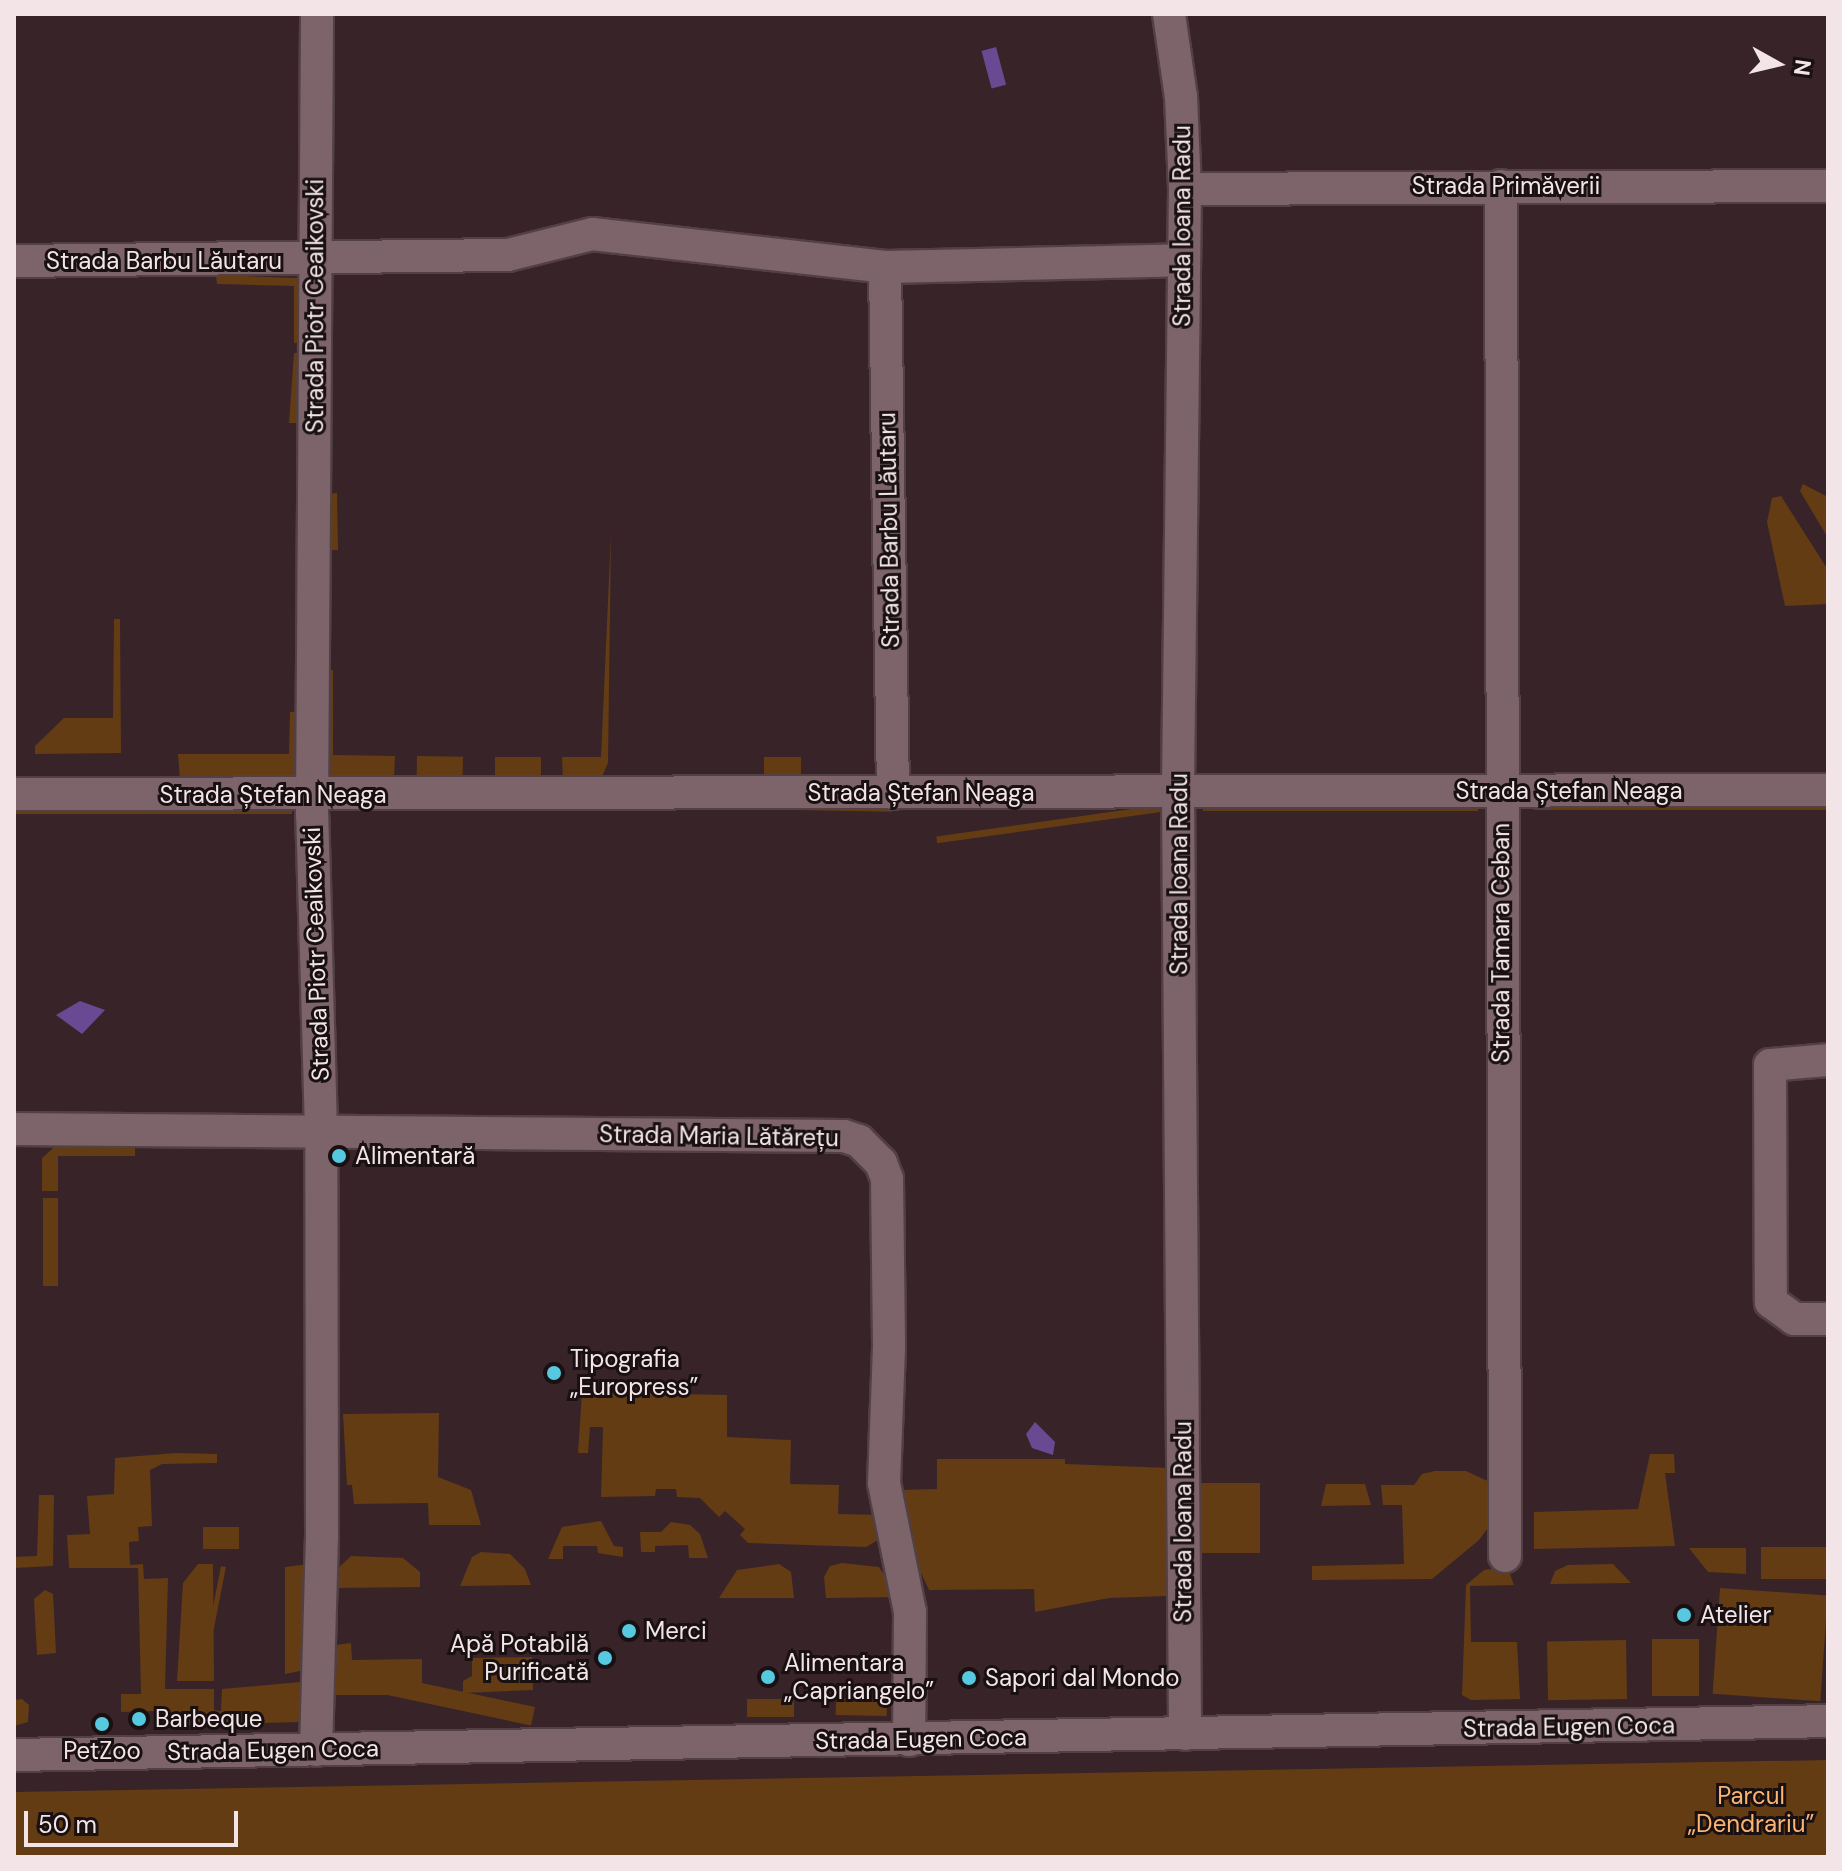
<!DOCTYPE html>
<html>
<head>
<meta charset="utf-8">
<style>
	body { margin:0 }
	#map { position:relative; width:1842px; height:1871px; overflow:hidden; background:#382329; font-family:"DM Sans",sans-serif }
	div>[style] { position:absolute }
	.green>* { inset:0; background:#633c14; transform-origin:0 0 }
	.water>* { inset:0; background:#694991; transform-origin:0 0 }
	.roads { filter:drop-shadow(2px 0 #524045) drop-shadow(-2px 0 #524045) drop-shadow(0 2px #524045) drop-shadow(0 -2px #524045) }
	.minor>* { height:32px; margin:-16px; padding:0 16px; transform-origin:16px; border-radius:16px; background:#7d646a }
	.dots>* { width:22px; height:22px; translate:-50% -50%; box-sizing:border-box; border:4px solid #191012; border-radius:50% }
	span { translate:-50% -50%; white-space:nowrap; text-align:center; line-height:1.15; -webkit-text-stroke:6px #191012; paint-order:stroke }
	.street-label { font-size:24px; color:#f2e4e7 }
	.poi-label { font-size:24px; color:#f2e4e7 }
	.left { translate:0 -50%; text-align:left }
	.right { translate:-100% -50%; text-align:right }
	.park-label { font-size:24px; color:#fcb474 }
	.frame { position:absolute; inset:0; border:16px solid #f2e4e7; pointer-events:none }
	.north { position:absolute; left:1738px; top:24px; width:80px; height:80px; -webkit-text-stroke:6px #191012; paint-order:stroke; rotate:98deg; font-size:22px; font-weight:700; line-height:32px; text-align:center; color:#f2e4e7 }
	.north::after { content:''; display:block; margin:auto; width:28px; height:36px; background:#f2e4e7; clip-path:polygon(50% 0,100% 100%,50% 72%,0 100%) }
	.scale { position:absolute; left:24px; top:1811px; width:214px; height:36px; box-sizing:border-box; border:4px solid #f2e4e7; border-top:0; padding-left:10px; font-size:24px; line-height:28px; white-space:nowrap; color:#f2e4e7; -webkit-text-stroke:6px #191012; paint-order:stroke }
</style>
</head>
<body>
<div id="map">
	<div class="green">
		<div style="clip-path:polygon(216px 275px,297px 278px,300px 343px,294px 343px,294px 286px,217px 284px)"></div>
		<div style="clip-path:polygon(294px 353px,300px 353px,300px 423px,289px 423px)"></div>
		<div style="clip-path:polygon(1803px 484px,1828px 497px,1828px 538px,1800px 491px)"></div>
		<div style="clip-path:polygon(337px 493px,338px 550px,327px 550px,328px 494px)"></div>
		<div style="clip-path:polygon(1781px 496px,1828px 570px,1828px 604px,1785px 606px,1767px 522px,1772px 498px)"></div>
		<div style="clip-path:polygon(611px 534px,608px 763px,601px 779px,563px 780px,562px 757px,601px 757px)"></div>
		<div style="clip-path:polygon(114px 619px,120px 619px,121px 753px,35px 754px,35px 746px,64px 718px,113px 718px)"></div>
		<div style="clip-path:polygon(326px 670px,333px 670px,333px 755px,395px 756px,394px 779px,327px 775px)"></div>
		<div style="clip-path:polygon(290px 712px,299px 712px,298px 774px,289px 781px,180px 781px,178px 754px,289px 754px)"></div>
		<div style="left:417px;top:756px;width:46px;height:24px;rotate:1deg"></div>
		<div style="left:495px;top:757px;width:46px;height:23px"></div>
		<div style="left:801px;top:757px;width:23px;height:37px;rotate:90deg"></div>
		<div style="left:1828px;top:802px;width:8px;height:294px;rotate:90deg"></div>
		<div style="left:1167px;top:804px;width:7px;height:233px;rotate:82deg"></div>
		<div style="left:798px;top:805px;width:94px;height:5px;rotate:1deg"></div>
		<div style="left:1203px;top:806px;width:275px;height:5px"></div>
		<div style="left:292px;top:807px;width:7px;height:278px;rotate:90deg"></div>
		<div style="clip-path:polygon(135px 1141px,135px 1156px,58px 1156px,58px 1191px,42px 1191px,42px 1158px,59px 1143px)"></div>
		<div style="left:43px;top:1198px;width:15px;height:88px"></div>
		<div style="clip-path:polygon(582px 1392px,727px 1395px,727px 1437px,791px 1440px,790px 1484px,839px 1485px,838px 1514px,884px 1515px,883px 1537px,866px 1547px,748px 1543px,740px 1535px,745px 1529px,725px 1511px,719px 1517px,700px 1498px,677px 1497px,676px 1489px,656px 1489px,655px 1496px,601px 1497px,603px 1427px,590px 1427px,588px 1453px,578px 1453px)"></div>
		<div style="clip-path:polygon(439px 1413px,438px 1477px,471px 1490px,481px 1525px,429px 1525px,428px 1503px,354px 1504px,352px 1485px,347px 1485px,343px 1414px)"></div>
		<div style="clip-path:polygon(176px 1453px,217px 1454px,217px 1463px,162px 1464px,150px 1470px,152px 1526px,138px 1527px,139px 1541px,129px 1542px,130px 1565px,143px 1564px,144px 1579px,168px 1578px,165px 1689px,214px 1689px,214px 1710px,221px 1711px,222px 1689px,300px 1682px,300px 1671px,285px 1674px,285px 1567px,309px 1564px,301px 1722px,156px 1726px,156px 1711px,121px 1712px,121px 1694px,141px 1694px,138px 1568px,69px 1568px,67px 1535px,90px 1534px,87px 1496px,114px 1494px,115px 1458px)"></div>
		<div style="clip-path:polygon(1650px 1454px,1674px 1454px,1675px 1473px,1665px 1473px,1675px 1546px,1534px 1549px,1534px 1512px,1638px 1509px)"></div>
		<div style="clip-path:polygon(937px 1459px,1065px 1459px,1065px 1464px,1170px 1468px,1166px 1596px,1109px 1598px,1035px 1612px,1034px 1589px,929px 1590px,900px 1528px,899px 1490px,937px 1489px)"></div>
		<div style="clip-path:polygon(1435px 1471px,1466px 1471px,1492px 1483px,1493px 1521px,1479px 1540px,1432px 1579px,1312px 1580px,1312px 1566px,1404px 1564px,1402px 1505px,1383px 1505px,1381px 1485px,1414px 1485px,1422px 1474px)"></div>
		<div style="left:1197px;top:1483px;width:63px;height:70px"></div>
		<div style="clip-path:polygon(1326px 1484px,1365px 1484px,1371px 1505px,1321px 1506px)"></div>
		<div style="clip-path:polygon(39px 1495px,54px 1495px,53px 1566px,14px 1568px,14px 1557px,37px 1556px)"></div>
		<div style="clip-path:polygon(601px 1521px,614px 1546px,623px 1547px,623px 1557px,598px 1553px,597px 1546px,563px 1546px,563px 1559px,548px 1559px,562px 1527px)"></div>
		<div style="clip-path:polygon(671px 1522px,690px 1525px,700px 1534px,708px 1558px,689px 1558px,688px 1545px,655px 1546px,655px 1552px,641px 1552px,640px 1532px,661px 1532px)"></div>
		<div style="left:203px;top:1527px;width:36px;height:22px"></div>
		<div style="left:1828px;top:1547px;width:32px;height:67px;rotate:90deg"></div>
		<div style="clip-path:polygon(1689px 1548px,1746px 1548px,1746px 1574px,1708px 1572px)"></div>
		<div style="clip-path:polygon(481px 1552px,510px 1554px,525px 1569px,531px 1585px,460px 1586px,472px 1557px)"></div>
		<div style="clip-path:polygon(351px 1556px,403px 1558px,420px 1572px,420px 1587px,333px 1588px,335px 1571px)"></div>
		<div style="clip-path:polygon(842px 1563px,879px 1567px,899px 1597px,826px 1598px,824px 1577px,830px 1566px)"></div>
		<div style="clip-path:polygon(198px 1564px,213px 1564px,214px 1681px,177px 1681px,183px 1583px)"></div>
		<div style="clip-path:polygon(779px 1564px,791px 1572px,794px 1598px,719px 1598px,737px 1570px)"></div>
		<div style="clip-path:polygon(1613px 1564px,1631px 1583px,1550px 1584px,1555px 1571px,1568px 1565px)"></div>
		<div style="left:221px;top:1566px;width:5px;height:114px;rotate:11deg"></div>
		<div style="clip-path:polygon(1499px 1568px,1510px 1574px,1514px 1585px,1470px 1586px,1471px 1642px,1517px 1642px,1520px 1699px,1471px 1700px,1462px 1695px,1466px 1585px,1484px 1570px)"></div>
		<div style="left:1720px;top:1588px;width:108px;height:106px;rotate:4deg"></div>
		<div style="clip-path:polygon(45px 1590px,53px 1594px,56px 1653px,37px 1655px,34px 1599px)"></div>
		<div style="left:1699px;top:1639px;width:57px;height:47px;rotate:90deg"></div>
		<div style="left:1626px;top:1640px;width:59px;height:79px;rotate:89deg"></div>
		<div style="clip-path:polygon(351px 1643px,352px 1660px,422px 1659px,422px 1695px,330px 1695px,330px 1652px,335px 1645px)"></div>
		<div style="clip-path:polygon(532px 1657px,533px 1690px,463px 1693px,463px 1681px,472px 1676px,472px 1658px)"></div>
		<div style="left:836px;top:1698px;width:51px;height:17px;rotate:1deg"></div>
		<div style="clip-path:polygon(22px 1699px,29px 1705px,28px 1722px,14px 1726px,14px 1700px)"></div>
		<div style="left:747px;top:1699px;width:47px;height:18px"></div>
		<div style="left:535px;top:1707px;width:19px;height:207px;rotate:102deg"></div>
		<div style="clip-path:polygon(1828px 1760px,1828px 1857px,14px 1857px,14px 1792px)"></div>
	</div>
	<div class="water">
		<div style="left:996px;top:47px;width:39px;height:15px;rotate:75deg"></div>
		<div style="clip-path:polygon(80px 1001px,105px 1010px,82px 1034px,56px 1015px)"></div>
		<div style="clip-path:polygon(1035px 1422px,1055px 1442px,1053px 1455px,1032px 1448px,1026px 1434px)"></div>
	</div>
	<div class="roads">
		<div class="minor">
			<div style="left:1169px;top:14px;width:84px;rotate:81.8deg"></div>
			<div style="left:1181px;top:97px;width:92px;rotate:87.5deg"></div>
			<div style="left:1185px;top:189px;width:602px;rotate:90.67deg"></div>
			<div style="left:1178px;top:791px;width:943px;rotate:89.57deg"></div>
			<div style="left:1501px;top:186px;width:1370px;rotate:89.83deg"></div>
			<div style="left:1185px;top:189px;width:643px;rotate:-0.27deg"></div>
			<div style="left:14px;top:261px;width:494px;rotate:-0.7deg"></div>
			<div style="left:508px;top:255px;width:87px;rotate:-14deg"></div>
			<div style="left:592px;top:234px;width:295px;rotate:6.4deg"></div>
			<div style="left:885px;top:267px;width:299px;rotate:-1.3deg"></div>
			<div style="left:885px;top:267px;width:526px;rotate:89.13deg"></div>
			<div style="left:14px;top:794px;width:1814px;rotate:-0.13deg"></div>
			<div style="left:1828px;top:1060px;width:58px;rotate:175.1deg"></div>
			<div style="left:1770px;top:1065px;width:237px;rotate:89.8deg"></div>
			<div style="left:1771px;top:1302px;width:29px;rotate:36deg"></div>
			<div style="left:1794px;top:1319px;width:34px"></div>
			<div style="left:14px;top:1129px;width:830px;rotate:0.48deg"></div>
			<div style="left:844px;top:1136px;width:16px;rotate:18deg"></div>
			<div style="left:859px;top:1141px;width:31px;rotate:45deg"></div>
			<div style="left:881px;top:1163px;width:17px;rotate:69deg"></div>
			<div style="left:887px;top:1179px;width:168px;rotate:89.3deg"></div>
			<div style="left:889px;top:1347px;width:136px;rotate:92.1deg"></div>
			<div style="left:884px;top:1483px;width:132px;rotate:78.6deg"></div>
			<div style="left:910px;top:1612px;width:128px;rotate:90.4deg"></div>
			<div style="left:316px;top:1750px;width:212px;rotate:-88.4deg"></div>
			<div style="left:322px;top:1538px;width:408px;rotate:-90.1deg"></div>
			<div style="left:321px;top:1130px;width:315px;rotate:-91.6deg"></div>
			<div style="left:312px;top:815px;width:801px;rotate:-89.64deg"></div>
			<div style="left:14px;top:1755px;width:1814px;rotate:-1.07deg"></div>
		</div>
	</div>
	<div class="dots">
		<div style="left:339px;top:1156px;background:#56c9e1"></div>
		<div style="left:554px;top:1373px;background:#56c9e1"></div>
		<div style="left:1684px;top:1615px;background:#56c9e1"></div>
		<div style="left:629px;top:1631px;background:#56c9e1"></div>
		<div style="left:605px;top:1658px;background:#56c9e1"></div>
		<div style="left:768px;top:1677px;background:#56c9e1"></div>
		<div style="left:969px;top:1678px;background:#56c9e1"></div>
		<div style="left:139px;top:1719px;background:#56c9e1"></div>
		<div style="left:102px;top:1724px;background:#56c9e1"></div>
	</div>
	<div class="street-label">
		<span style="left:1506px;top:186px">Strada Primăverii</span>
		<span style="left:1182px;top:226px;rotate:-90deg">Strada Ioana Radu</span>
		<span style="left:164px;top:261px">Strada Barbu Lăutaru</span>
		<span style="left:315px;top:306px;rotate:-90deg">Strada Piotr Ceaikovski</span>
		<span style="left:889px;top:530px;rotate:-91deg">Strada Barbu Lăutaru</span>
		<span style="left:1569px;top:791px">Strada Ștefan Neaga</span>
		<span style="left:921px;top:793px">Strada Ștefan Neaga</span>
		<span style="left:273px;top:795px">Strada Ștefan Neaga</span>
		<span style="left:1179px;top:874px;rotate:-90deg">Strada Ioana Radu</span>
		<span style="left:1501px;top:943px;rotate:-90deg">Strada Tamara Ceban</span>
		<span style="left:316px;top:954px;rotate:-92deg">Strada Piotr Ceaikovski</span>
		<span style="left:719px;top:1136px;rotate:1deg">Strada Maria Lătărețu</span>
		<span style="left:1183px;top:1522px;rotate:-90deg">Strada Ioana Radu</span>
		<span style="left:1569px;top:1727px;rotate:-1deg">Strada Eugen Coca</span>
		<span style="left:921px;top:1739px;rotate:-1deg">Strada Eugen Coca</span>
		<span style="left:273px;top:1750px;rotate:-1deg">Strada Eugen Coca</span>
	</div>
	<div class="poi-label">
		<span class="left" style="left:355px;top:1156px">Alimentară</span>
		<span class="left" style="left:570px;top:1373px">Tipografia<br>„Europress”</span>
		<span class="left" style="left:1700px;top:1615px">Atelier</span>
		<span class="left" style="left:645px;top:1631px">Merci</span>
		<span class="right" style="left:589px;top:1658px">Apă Potabilă<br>Purificată</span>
		<span class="left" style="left:784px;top:1677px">Alimentara<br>„Capriangelo”</span>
		<span class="left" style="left:985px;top:1678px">Sapori dal Mondo</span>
		<span class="left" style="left:155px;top:1719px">Barbeque</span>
		<span style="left:102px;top:1751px">PetZoo</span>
	</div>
	<div class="park-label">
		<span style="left:1751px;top:1810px">Parcul<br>„Dendrariu”</span>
	</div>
	<div class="frame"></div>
	<div class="north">N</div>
	<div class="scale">50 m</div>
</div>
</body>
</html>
